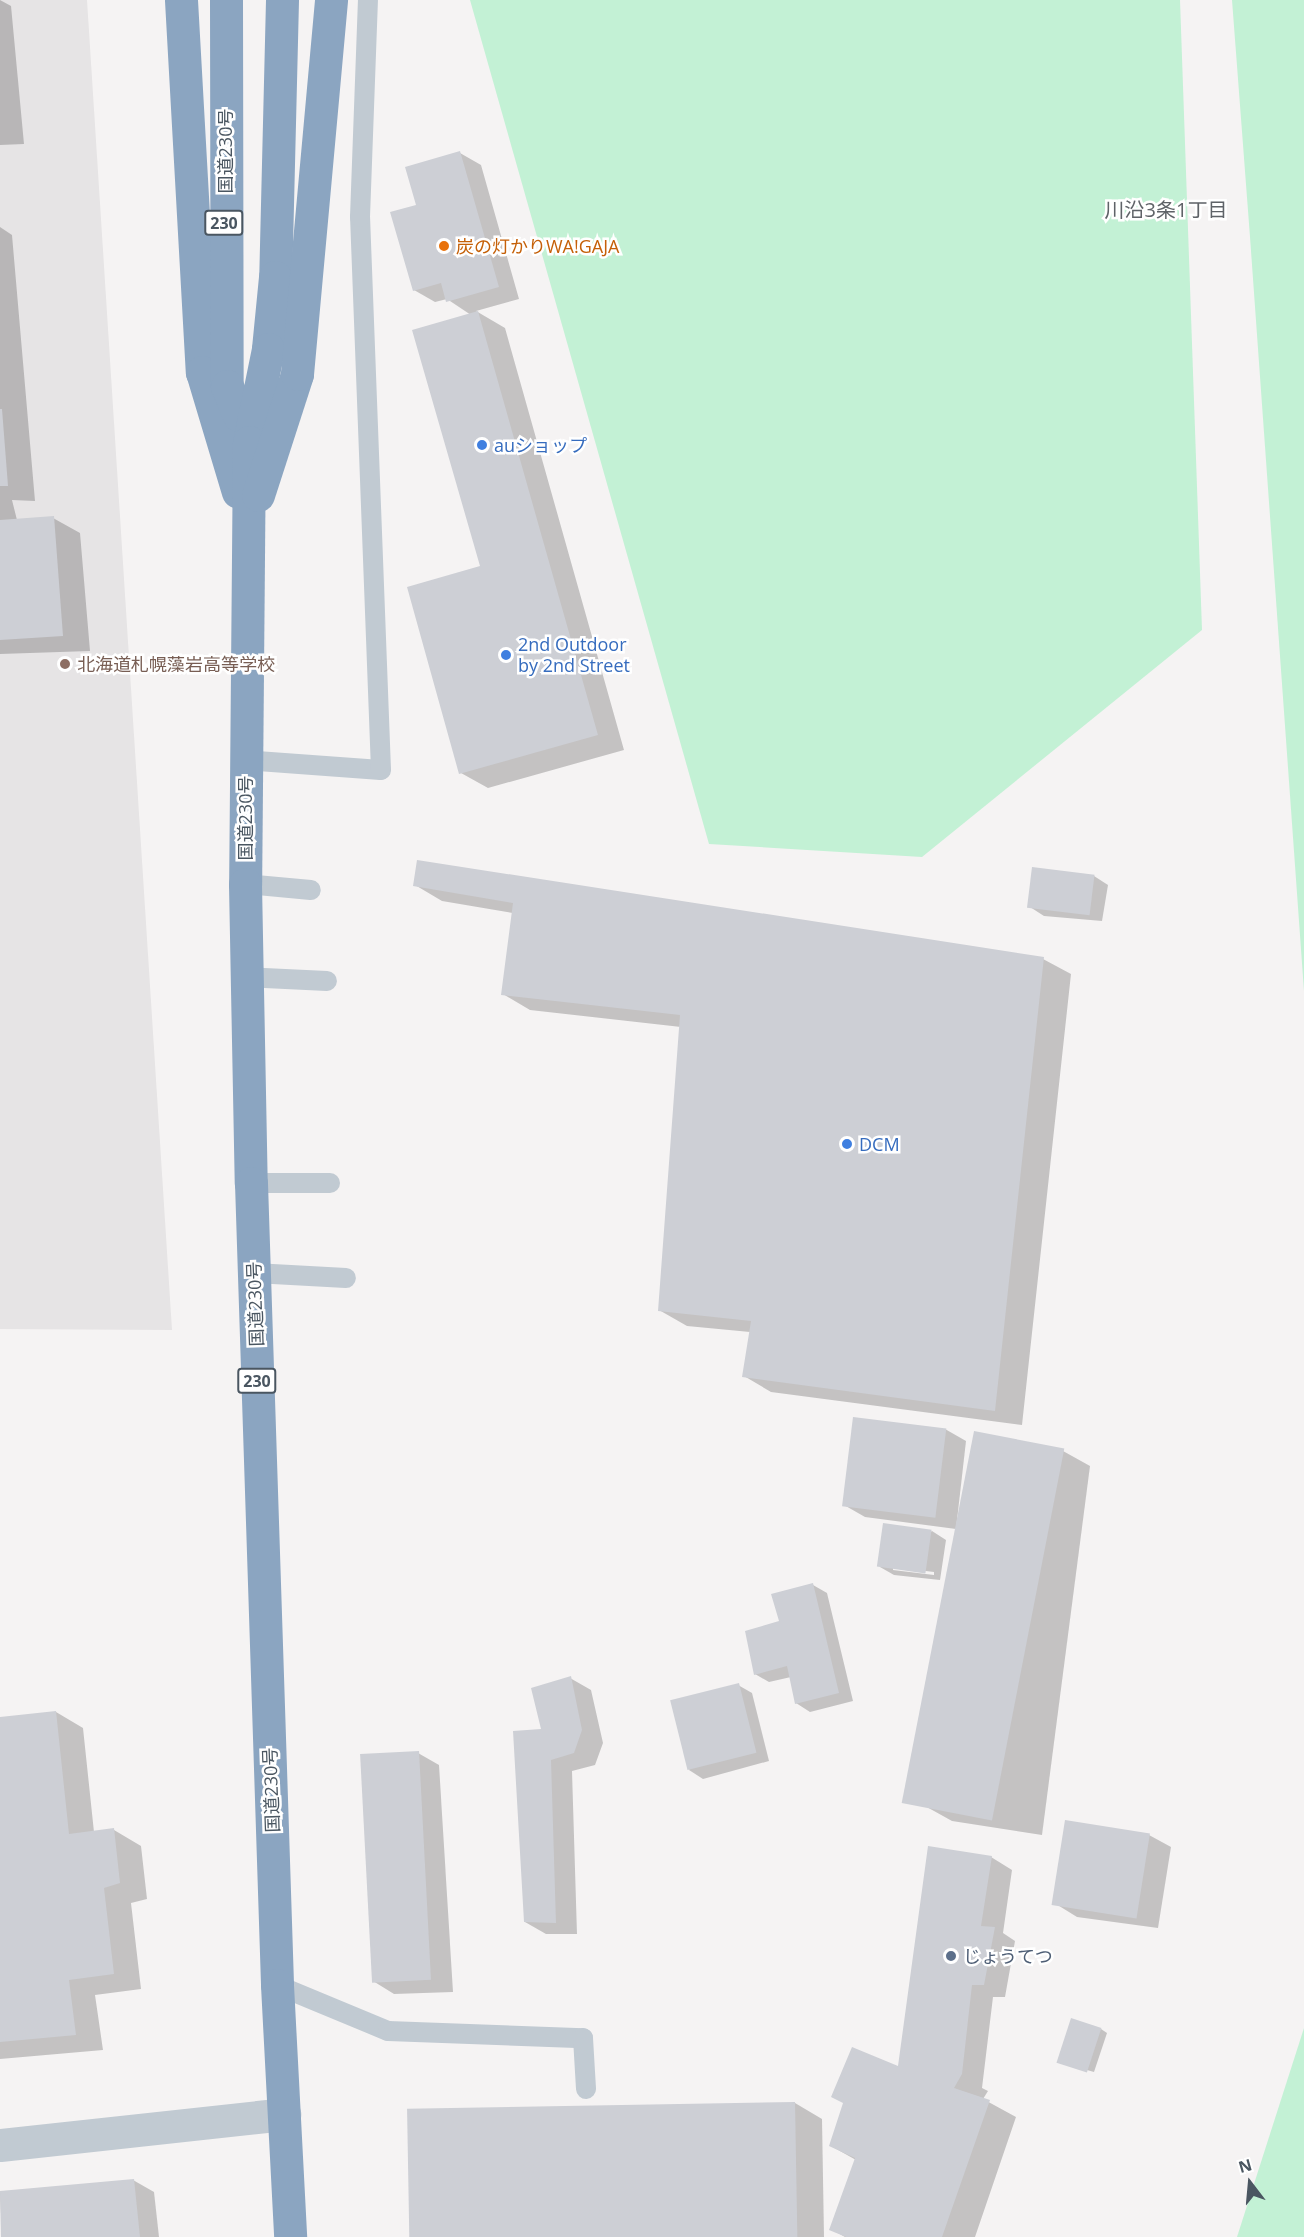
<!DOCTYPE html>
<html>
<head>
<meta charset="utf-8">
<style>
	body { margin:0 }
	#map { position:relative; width:1304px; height:2237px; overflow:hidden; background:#f5f3f3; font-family:"Open Sans","Noto Sans JP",sans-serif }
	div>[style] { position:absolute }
	.education>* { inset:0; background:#e6e4e5 }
	.green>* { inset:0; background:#c3f1d5 }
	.shadow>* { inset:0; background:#0003 }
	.building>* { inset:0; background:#cdcfd5; transform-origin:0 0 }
	.lane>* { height:20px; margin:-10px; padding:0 10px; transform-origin:10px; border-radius:10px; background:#c1cad2 }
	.street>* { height:33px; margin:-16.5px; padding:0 16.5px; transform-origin:16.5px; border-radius:16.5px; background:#c1cad2 }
	.highway>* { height:33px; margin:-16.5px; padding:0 16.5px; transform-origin:16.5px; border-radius:16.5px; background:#8ba5c1 }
	.dots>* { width:16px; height:16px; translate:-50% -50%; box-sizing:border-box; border:3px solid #fff; border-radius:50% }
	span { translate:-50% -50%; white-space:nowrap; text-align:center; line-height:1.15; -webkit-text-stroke:5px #fff; paint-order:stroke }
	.shield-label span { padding:2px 4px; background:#fff; border:2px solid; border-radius:4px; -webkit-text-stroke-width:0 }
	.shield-label { font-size:16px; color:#4a5661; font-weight:700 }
	.street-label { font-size:18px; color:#4a5661 }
	.food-label { font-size:18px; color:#c56008 }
	.left { translate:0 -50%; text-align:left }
	.shop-label { font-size:18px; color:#366cbe }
	.education-label { font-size:18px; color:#785e54 }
	.service-label { font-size:18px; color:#4e5e75 }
	.neighbourhood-label { font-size:20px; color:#5f6368 }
	.north { position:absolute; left:1220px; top:2153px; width:60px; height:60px; -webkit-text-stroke:4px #fff; paint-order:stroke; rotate:344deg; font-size:16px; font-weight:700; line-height:24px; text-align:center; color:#4a5661 }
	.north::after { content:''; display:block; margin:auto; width:21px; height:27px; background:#4a5661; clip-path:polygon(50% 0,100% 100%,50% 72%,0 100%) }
</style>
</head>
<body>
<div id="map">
	<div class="education">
		<div style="clip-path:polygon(0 0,87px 0,172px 1330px,0 1329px)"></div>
	</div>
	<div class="green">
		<div style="clip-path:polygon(470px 0,1180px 0,1202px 630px,922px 857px,709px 844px)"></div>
		<div style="clip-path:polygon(1232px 0,1304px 0,1304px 991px,1250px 237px)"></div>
		<div style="clip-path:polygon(1304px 2028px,1304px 2237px,1237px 2237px)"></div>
	</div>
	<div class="shadow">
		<div style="clip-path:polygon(0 0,11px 6px,24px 144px,0 145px)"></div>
		<div style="clip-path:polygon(460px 153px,481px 165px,519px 299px,476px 311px,505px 328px,624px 750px,488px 788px,461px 773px,482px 567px,471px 315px,447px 299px,435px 302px,414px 290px,417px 206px)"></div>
		<div style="clip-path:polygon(0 227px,12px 235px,35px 501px,12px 500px,17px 520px,53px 518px,80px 533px,90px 651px,0 654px)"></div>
		<div style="clip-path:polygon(1094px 876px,1108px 885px,1102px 921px,1044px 916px,1030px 907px)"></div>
		<div style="clip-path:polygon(415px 885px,1043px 959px,1071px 974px,1022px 1425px,771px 1392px,744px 1376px,750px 1332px,687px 1326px,659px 1310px,681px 1027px,530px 1010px,503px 994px,513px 913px,442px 901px)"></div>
		<div style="clip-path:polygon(945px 1429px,966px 1441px,956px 1529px,865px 1517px,844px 1505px)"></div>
		<div style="clip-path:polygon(1063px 1451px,1090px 1466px,1042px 1835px,952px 1821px,925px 1806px)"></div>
		<div style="clip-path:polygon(evenodd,932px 1531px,946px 1540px,940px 1580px,894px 1575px,880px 1567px,932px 1531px,893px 1567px,934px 1572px,934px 1575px,893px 1570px,893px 1567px)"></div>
		<div style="clip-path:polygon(813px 1585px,827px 1593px,853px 1701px,810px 1712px,796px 1703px,791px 1677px,769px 1682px,755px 1674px)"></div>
		<div style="clip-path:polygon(570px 1678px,591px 1690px,603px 1743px,595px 1765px,572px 1771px,577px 1934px,546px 1934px,525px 1922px,543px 1730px)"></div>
		<div style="clip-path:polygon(738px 1685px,752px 1693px,769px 1761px,703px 1779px,689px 1770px)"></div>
		<div style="clip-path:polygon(56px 1712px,83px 1728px,94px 1832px,114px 1830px,141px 1846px,147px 1899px,131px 1903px,141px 1989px,95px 1995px,103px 2050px,0 2059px,0 1718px)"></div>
		<div style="clip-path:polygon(418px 1753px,439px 1765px,453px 1992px,394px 1994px,373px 1981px)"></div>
		<div style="clip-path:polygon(1149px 1835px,1171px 1847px,1158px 1928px,1077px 1917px,1056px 1904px)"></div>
		<div style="clip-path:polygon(991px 1857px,1012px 1870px,1003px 1933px,1015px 1941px,1005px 1997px,993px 1997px,982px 2088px,988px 2091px,983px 2099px,1016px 2117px,975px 2237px,845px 2237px,831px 2229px,856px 2160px,831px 2146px,899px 2068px)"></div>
		<div style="clip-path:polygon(1101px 2029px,1107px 2033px,1094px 2072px,1059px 2062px)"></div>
		<div style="clip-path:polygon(795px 2103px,822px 2119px,824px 2237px,409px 2237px)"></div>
		<div style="clip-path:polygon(133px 2180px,154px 2192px,159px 2237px,2px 2237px,0 2192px)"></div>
	</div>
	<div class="building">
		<div style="clip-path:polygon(460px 151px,499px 287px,446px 302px,441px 283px,413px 291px,390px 212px,416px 205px,405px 167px)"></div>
		<div style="clip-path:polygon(478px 311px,598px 735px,459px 774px,407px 587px,480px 566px,412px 330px)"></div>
		<div style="clip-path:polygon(0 409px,2px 409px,8px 486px,0 486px)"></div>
		<div style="clip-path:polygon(54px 516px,63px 636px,0 640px,0 520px)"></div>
		<div style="clip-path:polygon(417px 860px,1044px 957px,995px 1411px,742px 1377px,751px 1321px,658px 1311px,680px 1015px,501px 995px,513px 903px,413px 886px)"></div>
		<div style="left:1032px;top:867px;width:63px;height:41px;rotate:7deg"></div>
		<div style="left:853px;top:1417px;width:94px;height:90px;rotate:7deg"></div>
		<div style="left:974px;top:1431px;width:92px;height:379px;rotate:11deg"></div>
		<div style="left:883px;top:1523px;width:49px;height:44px;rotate:8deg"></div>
		<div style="clip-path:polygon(813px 1583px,839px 1693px,795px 1704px,787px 1666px,754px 1675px,745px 1631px,779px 1621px,771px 1594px)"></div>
		<div style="clip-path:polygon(571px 1676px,582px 1730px,574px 1753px,551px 1760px,556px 1923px,524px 1922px,513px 1731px,541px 1729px,531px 1688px)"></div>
		<div style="left:739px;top:1683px;width:72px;height:71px;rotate:76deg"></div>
		<div style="clip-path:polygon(56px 1711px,69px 1834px,114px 1828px,120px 1883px,104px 1888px,114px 1974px,69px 1980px,76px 2035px,0 2042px,0 1717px)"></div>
		<div style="left:419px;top:1751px;width:229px;height:59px;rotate:87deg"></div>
		<div style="left:1065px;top:1820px;width:86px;height:86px;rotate:9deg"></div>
		<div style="clip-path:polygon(928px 1846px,992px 1856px,981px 1926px,995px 1927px,984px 1985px,972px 1985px,962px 2074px,954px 2088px,990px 2100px,942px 2237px,846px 2237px,829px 2230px,855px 2158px,829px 2146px,843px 2103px,831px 2097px,852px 2047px,898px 2066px)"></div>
		<div style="left:1071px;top:2018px;width:32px;height:47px;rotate:18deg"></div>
		<div style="left:795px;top:2102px;width:135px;height:388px;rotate:89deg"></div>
		<div style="clip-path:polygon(134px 2179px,140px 2237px,1px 2237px,0 2191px)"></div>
	</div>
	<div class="lane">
		<div style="left:245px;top:760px;width:136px;rotate:4.2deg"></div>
		<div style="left:381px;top:770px;width:553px;rotate:-92.17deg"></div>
		<div style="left:360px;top:217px;width:217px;rotate:-87.9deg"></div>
		<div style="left:245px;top:884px;width:66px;rotate:5.2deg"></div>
		<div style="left:246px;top:977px;width:81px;rotate:2.8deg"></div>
		<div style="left:251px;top:1183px;width:79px"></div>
		<div style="left:254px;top:1273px;width:92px;rotate:3.1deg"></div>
		<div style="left:277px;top:1985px;width:120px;rotate:22.5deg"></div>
		<div style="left:388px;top:2031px;width:195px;rotate:2.1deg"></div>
		<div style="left:583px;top:2038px;width:51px;rotate:86.6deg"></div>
	</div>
	<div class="street">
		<div style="left:0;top:2145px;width:286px;rotate:-6.2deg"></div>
	</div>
	<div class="highway">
		<div style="left:181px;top:0;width:373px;rotate:86.8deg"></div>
		<div style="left:202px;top:372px;width:125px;rotate:73.3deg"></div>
		<div style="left:226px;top:0;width:386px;rotate:89.9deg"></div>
		<div style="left:227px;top:386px;width:31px;rotate:68deg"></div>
		<div style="left:282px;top:0;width:277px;rotate:91.4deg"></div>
		<div style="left:275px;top:277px;width:72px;rotate:95.6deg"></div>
		<div style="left:268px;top:349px;width:95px;rotate:101.5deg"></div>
		<div style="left:249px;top:442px;width:442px;rotate:90.5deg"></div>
		<div style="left:245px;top:884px;width:299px;rotate:88.9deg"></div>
		<div style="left:251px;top:1183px;width:802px;rotate:88.14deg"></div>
		<div style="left:277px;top:1985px;width:252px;rotate:87deg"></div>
		<div style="left:258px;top:495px;width:127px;rotate:-72.1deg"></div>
		<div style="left:297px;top:374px;width:376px;rotate:-84.8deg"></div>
	</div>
	<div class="dots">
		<div style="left:444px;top:246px;background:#e8710a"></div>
		<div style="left:482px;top:445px;background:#3f7fe0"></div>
		<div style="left:506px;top:655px;background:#3f7fe0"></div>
		<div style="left:65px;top:664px;background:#8d6e63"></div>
		<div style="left:847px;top:1144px;background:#3f7fe0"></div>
		<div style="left:951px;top:1956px;background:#5c6f8a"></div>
	</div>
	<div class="shield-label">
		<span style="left:224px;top:223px">230</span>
		<span style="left:257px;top:1381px">230</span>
	</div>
	<div class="street-label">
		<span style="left:225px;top:151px;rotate:-90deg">国道230号</span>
		<span style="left:245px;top:818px;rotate:-90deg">国道230号</span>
		<span style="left:255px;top:1304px;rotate:-92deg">国道230号</span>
		<span style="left:271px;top:1790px;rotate:-92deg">国道230号</span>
	</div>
	<div class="food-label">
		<span class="left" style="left:456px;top:246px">炭の灯かりWA!GAJA</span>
	</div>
	<div class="shop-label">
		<span class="left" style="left:494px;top:445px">auショップ</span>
		<span class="left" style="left:518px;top:655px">2nd Outdoor<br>by 2nd Street</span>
		<span class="left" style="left:859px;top:1144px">DCM</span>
	</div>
	<div class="education-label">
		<span class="left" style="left:77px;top:664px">北海道札幌藻岩高等学校</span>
	</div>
	<div class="service-label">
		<span class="left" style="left:963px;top:1956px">じょうてつ</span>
	</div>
	<div class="neighbourhood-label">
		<span style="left:1166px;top:209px">川沿3条1丁目</span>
	</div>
	<div class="north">N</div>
</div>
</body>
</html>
